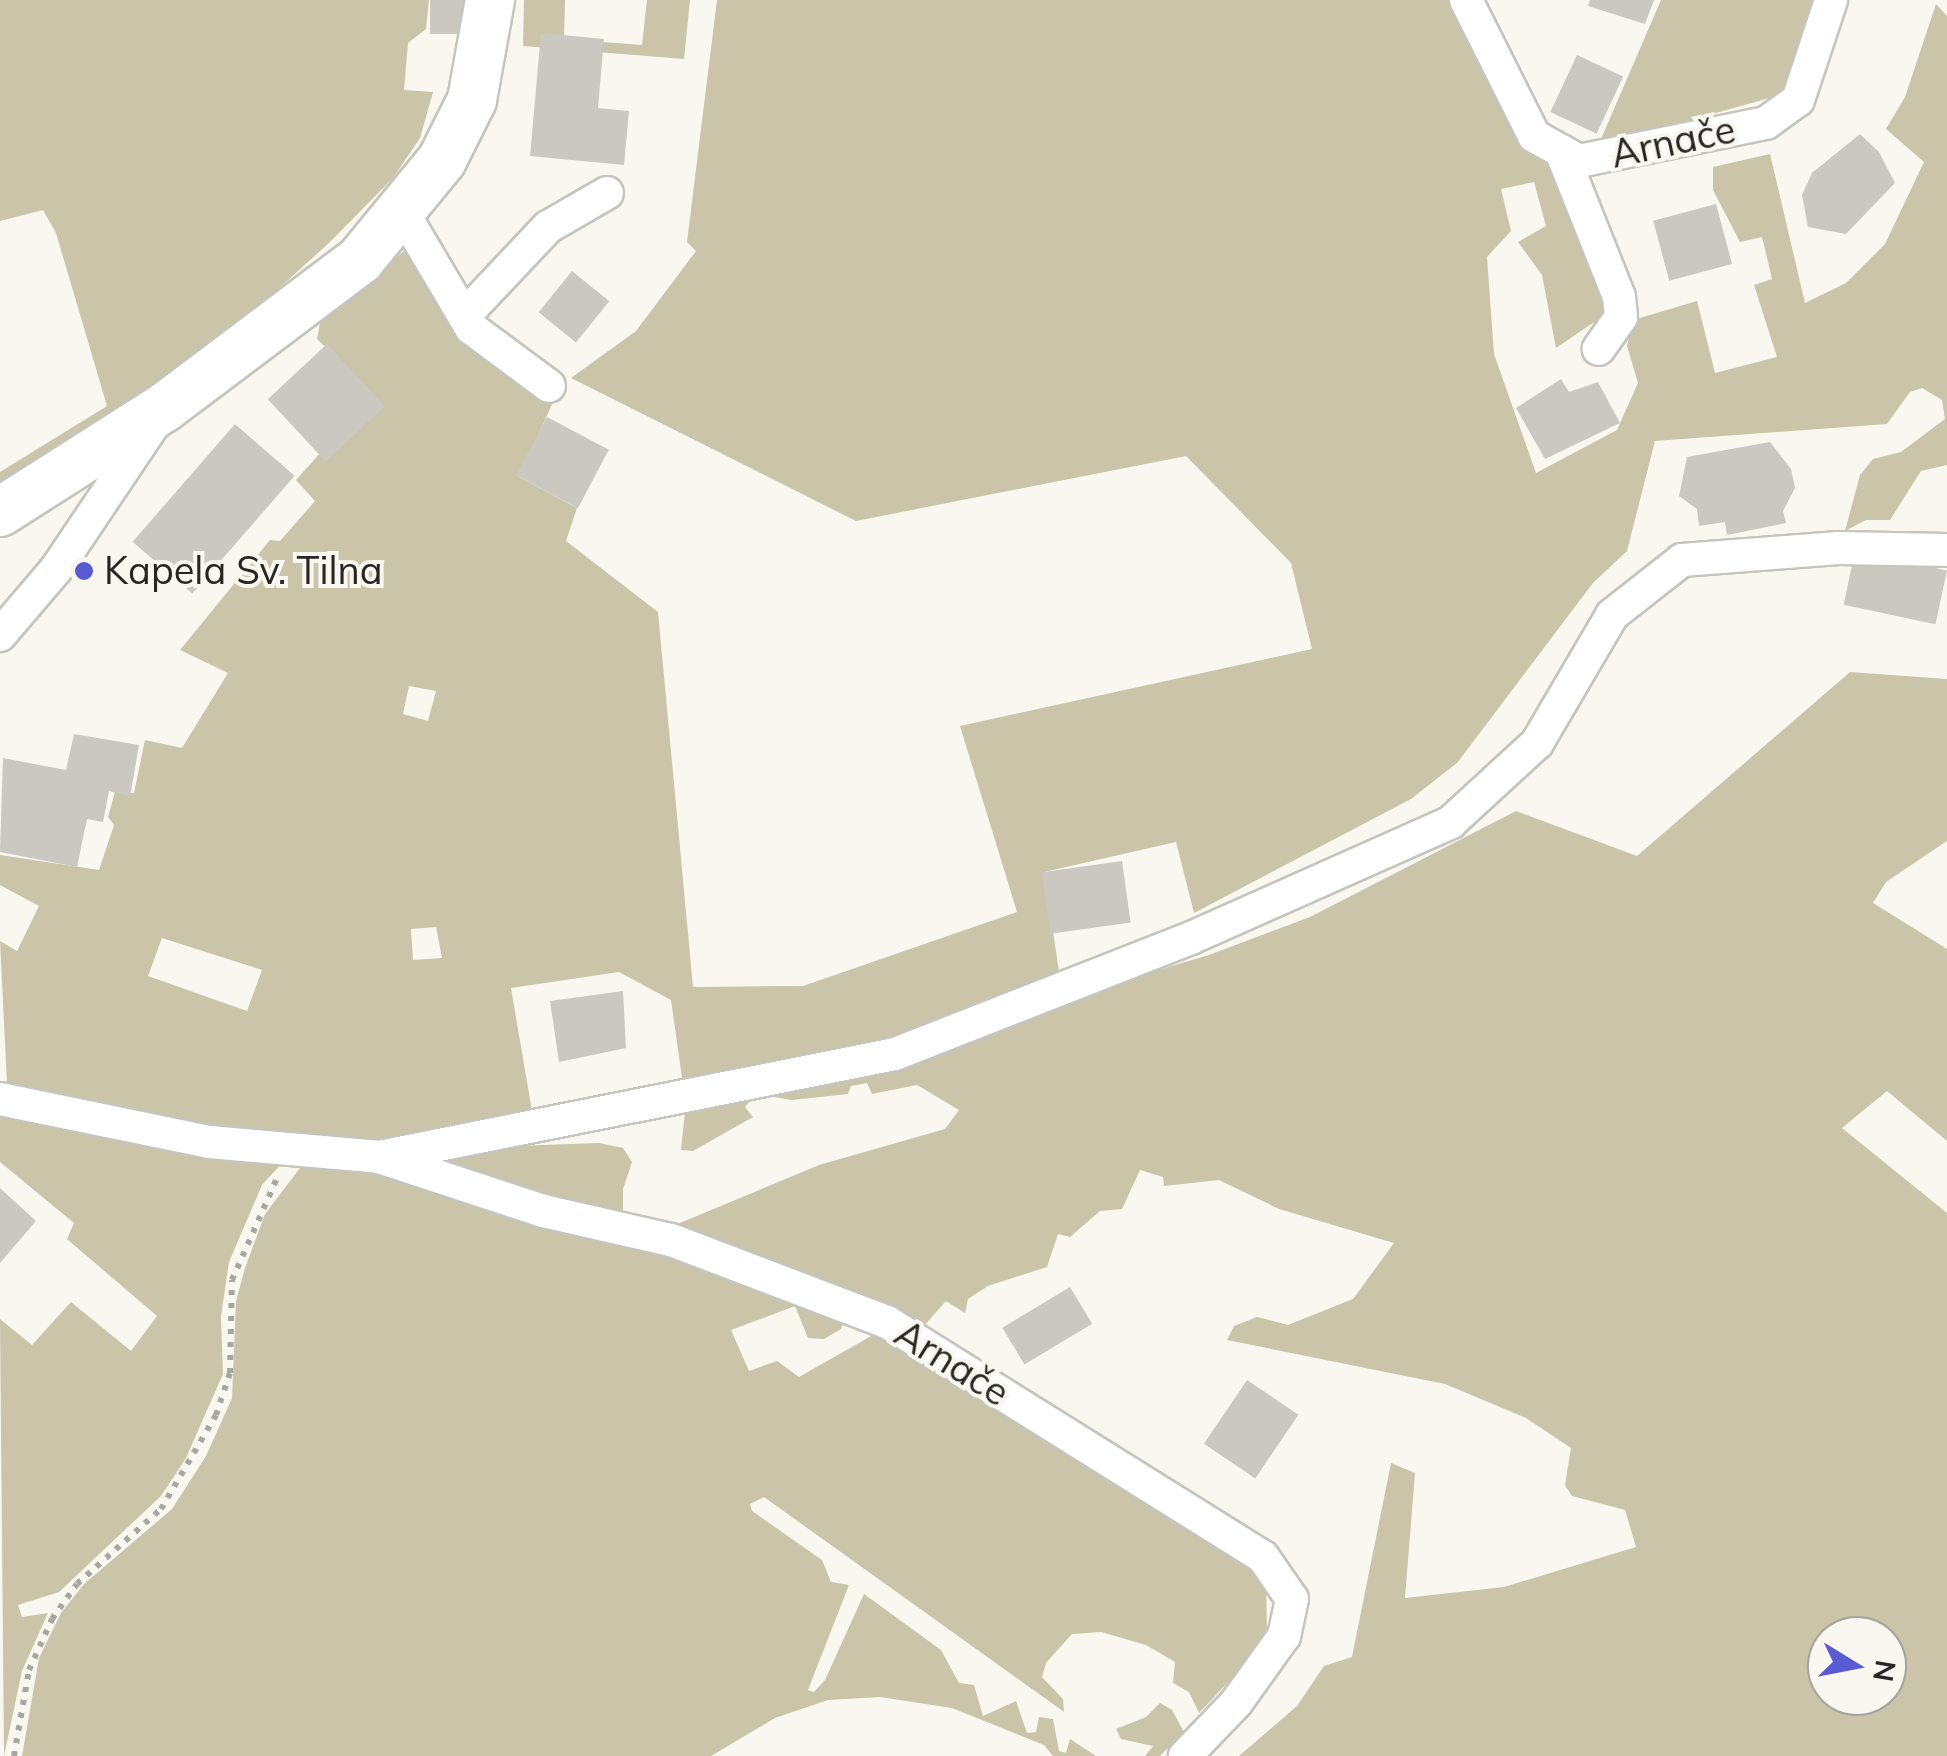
<!DOCTYPE html>
<html>
<head>
<meta charset="utf-8">
<style>
	body { margin:0 }
	#map { position:relative; width:1947px; height:1756px; overflow:hidden; background:#f9f7f0; font-family:Mulish,sans-serif }
	div>[style] { position:absolute }
	.green>* { inset:0; background:#cac4a9 }
	.building>* { inset:0; background:#cac8c1; transform-origin:0 0 }
	.path>* { height:6px; margin-top:-3px; transform-origin:0; background:repeating-linear-gradient(90deg,#a7a6a0 0 5px,transparent 0 13px) }
	.roads { filter:drop-shadow(2px 0 #c5c4bd) drop-shadow(-2px 0 #c5c4bd) drop-shadow(0 2px #c5c4bd) drop-shadow(0 -2px #c5c4bd) }
	.street>* { height:32px; margin:-16px; padding:0 16px; transform-origin:16px; border-radius:16px; background:#fff }
	.secondary>* { height:48px; margin:-24px; padding:0 24px; transform-origin:24px; border-radius:24px; background:#fff }
	.dots>* { width:28px; height:28px; translate:-50% -50%; box-sizing:border-box; border:5px solid #f9f7f0; border-radius:50% }
	span { translate:-50% -50%; white-space:nowrap; text-align:center; line-height:1.15; -webkit-text-stroke:8px #f9f7f0; paint-order:stroke }
	.street-label { font-size:38px; color:#272623 }
	.poi-label { font-size:38px; color:#272623 }
	.left { translate:0 -50%; text-align:left }
	.north { position:absolute; left:1807px; top:1616px; width:100px; height:100px; box-sizing:border-box; background:#f9f7f0; border:2px solid #a5a39e; border-radius:50%; rotate:100deg; font-size:28px; font-weight:700; line-height:40px; text-align:center; color:#272623 }
	.north::after { content:''; display:block; margin:auto; width:35px; height:45px; background:#585bd2; clip-path:polygon(50% 0,100% 100%,50% 72%,0 100%) }
</style>
</head>
<body>
<div id="map">
	<div class="green">
		<div style="clip-path:polygon(0 0,429px 0,426px 29px,408px 43px,404px 90px,433px 92px,420px 138px,393px 178px,329px 243px,194px 365px,0 498px,0 472px,107px 406px,56px 233px,43px 210px,0 221px)"></div>
		<div style="clip-path:polygon(524px 0,565px 0,564px 39px,642px 45px,647px 0,690px 0,684px 59px,523px 46px)"></div>
		<div style="clip-path:polygon(evenodd,717px 0,1450px 0,1550px 171px,1612px 310px,1556px 348px,1542px 275px,1518px 242px,1546px 226px,1534px 182px,1501px 189px,1511px 231px,1487px 257px,1494px 354px,1536px 473px,1617px 430px,1638px 383px,1627px 346px,1633px 320px,1697px 301px,1715px 373px,1777px 357px,1754px 285px,1772px 279px,1762px 237px,1740px 242px,1713px 190px,1713px 167px,1770px 154px,1805px 303px,1846px 283px,1885px 244px,1924px 162px,1886px 129px,1905px 97px,1936px 4px,1947px 16px,1947px 465px,1921px 471px,1890px 520px,1866px 520px,1845px 531px,1860px 475px,1873px 459px,1901px 452px,1945px 419px,1942px 400px,1922px 388px,1910px 392px,1887px 424px,1655px 441px,1627px 551px,1593px 583px,1457px 763px,1411px 799px,1194px 913px,1176px 842px,1044px 872px,1060px 978px,936px 1029px,683px 1085px,671px 1000px,619px 972px,511px 988px,532px 1111px,347px 1145px,261px 1141px,7px 1084px,0 941px,17px 951px,39px 906px,0 885px,0 855px,99px 870px,114px 825px,108px 817px,115px 792px,134px 793px,145px 740px,182px 748px,228px 673px,180px 650px,270px 540px,280px 541px,315px 501px,296px 480px,373px 394px,317px 339px,321px 318px,409px 247px,554px 400px,519px 477px,577px 508px,566px 541px,658px 612px,693px 987px,803px 986px,1017px 912px,960px 726px,1312px 649px,1291px 563px,1186px 456px,856px 521px,571px 378px,636px 331px,696px 251px,687px 242px,717px 0,409px 686px,436px 691px,428px 721px,403px 714px,409px 686px,717px 0,436px 927px,442px 958px,413px 960px,411px 929px,436px 927px,717px 0,162px 938px,262px 970px,247px 1011px,148px 976px,162px 938px)"></div>
		<div style="clip-path:polygon(1661px 0,1819px 0,1787px 93px,1598px 146px)"></div>
		<div style="clip-path:polygon(evenodd,1850px 672px,1947px 679px,1947px 841px,1886px 882px,1873px 903px,1947px 949px,1947px 1141px,1887px 1091px,1842px 1128px,1947px 1213px,1947px 1756px,1239px 1756px,1297px 1706px,1324px 1666px,1352px 1657px,1391px 1463px,1415px 1473px,1405px 1598px,1504px 1587px,1636px 1547px,1625px 1510px,1572px 1496px,1565px 1485px,1571px 1448px,1526px 1418px,1445px 1384px,1227px 1340px,1234px 1326px,1257px 1317px,1288px 1325px,1353px 1299px,1394px 1243px,1279px 1209px,1219px 1180px,1164px 1186px,1163px 1177px,1140px 1170px,1122px 1209px,1100px 1211px,1070px 1237px,1058px 1234px,1047px 1267px,988px 1286px,968px 1299px,965px 1313px,946px 1301px,922px 1328px,668px 1228px,819px 1165px,945px 1129px,959px 1110px,917px 1085px,872px 1094px,867px 1083px,851px 1086px,848px 1094px,792px 1100px,756px 1094px,745px 1107px,753px 1117px,693px 1151px,681px 1150px,685px 1111px,1209px 955px,1310px 917px,1516px 811px,1637px 856px,1850px 672px,1827px 1636px,1887px 1636px,1887px 1696px,1827px 1696px,1827px 1636px)"></div>
		<div style="clip-path:polygon(0 1110px,284px 1161px,262px 1185px,229px 1262px,221px 1316px,223px 1374px,186px 1458px,161px 1496px,59px 1592px,18px 1605px,22px 1617px,48px 1613px,22px 1671px,4px 1756px,0 1319px,32px 1345px,71px 1302px,131px 1351px,157px 1316px,67px 1239px,74px 1223px,0 1162px)"></div>
		<div style="clip-path:polygon(599px 1143px,623px 1148px,632px 1162px,623px 1189px,623px 1217px,435px 1166px,435px 1149px)"></div>
		<div style="clip-path:polygon(303px 1164px,344px 1164px,591px 1226px,847px 1312px,841px 1329px,824px 1339px,808px 1338px,795px 1306px,731px 1330px,749px 1371px,777px 1361px,799px 1377px,887px 1327px,1250px 1557px,1266px 1585px,1267px 1629px,1252px 1657px,1199px 1713px,1189px 1692px,1173px 1683px,1175px 1662px,1146px 1645px,1101px 1632px,1072px 1634px,1046px 1663px,1042px 1677px,1063px 1699px,1064px 1712px,764px 1497px,750px 1504px,752px 1511px,822px 1560px,831px 1582px,849px 1585px,808px 1690px,814px 1692px,825px 1680px,864px 1594px,941px 1650px,959px 1683px,974px 1685px,983px 1716px,1016px 1701px,1027px 1733px,1036px 1732px,1039px 1717px,1053px 1719px,1059px 1751px,1066px 1753px,1070px 1739px,1096px 1756px,1053px 1756px,1044px 1745px,952px 1708px,880px 1697px,828px 1700px,775px 1718px,711px 1756px,22px 1756px,39px 1658px,61px 1613px,84px 1584px,172px 1509px,206px 1456px,232px 1398px,236px 1301px,245px 1268px,265px 1214px)"></div>
		<div style="clip-path:polygon(1160px 1703px,1172px 1710px,1184px 1732px,1160px 1756px,1145px 1756px,1153px 1746px,1121px 1739px,1116px 1729px,1146px 1717px)"></div>
	</div>
	<div class="building">
		<div style="left:430px;top:0;width:35px;height:34px"></div>
		<div style="clip-path:polygon(1590px 0,1654px 0,1645px 24px,1588px 6px)"></div>
		<div style="clip-path:polygon(541px 33px,604px 39px,598px 108px,629px 111px,624px 165px,530px 156px)"></div>
		<div style="left:1577px;top:55px;width:51px;height:63px;rotate:25deg"></div>
		<div style="clip-path:polygon(1860px 134px,1879px 152px,1895px 183px,1846px 234px,1808px 227px,1802px 195px,1812px 173px)"></div>
		<div style="left:1716px;top:204px;width:62px;height:65px;rotate:75deg"></div>
		<div style="left:572px;top:271px;width:48px;height:53px;rotate:39deg"></div>
		<div style="left:327px;top:344px;width:85px;height:81px;rotate:47deg"></div>
		<div style="clip-path:polygon(1561px 379px,1569px 392px,1598px 382px,1620px 423px,1545px 459px,1516px 408px)"></div>
		<div style="left:547px;top:417px;width:70px;height:66px;rotate:28deg"></div>
		<div style="left:235px;top:424px;width:79px;height:156px;rotate:41deg"></div>
		<div style="clip-path:polygon(1770px 442px,1791px 469px,1795px 488px,1783px 511px,1786px 523px,1727px 535px,1725px 522px,1699px 526px,1697px 509px,1679px 496px,1687px 457px)"></div>
		<div style="left:1855px;top:551px;width:94px;height:55px;rotate:12deg"></div>
		<div style="left:83px;top:558px;width:18px;height:19px;rotate:38deg"></div>
		<div style="clip-path:polygon(74px 734px,139px 745px,130px 797px,109px 791px,103px 822px,87px 819px,77px 867px,0 852px,3px 758px,66px 770px)"></div>
		<div style="left:1122px;top:861px;width:62px;height:81px;rotate:82deg"></div>
		<div style="clip-path:polygon(623px 991px,626px 1048px,559px 1062px,550px 1001px)"></div>
		<div style="clip-path:polygon(0 1188px,36px 1221px,0 1263px)"></div>
		<div style="left:1070px;top:1287px;width:43px;height:79px;rotate:59deg"></div>
		<div style="left:1247px;top:1380px;width:62px;height:77px;rotate:34deg"></div>
	</div>
	<div class="path">
		<div style="left:14px;top:1756px;width:87px;rotate:-80.1deg"></div>
		<div style="left:29px;top:1670px;width:56px;rotate:-65.7deg"></div>
		<div style="left:52px;top:1619px;width:43px;rotate:-54.5deg"></div>
		<div style="left:77px;top:1584px;width:113px;rotate:-41.8deg"></div>
		<div style="left:161px;top:1509px;width:109px;rotate:-59.7deg"></div>
		<div style="left:216px;top:1415px;width:44px;rotate:-71.6deg"></div>
		<div style="left:230px;top:1373px;width:93px;rotate:-88.8deg"></div>
		<div style="left:232px;top:1280px;width:111px;rotate:-66.2deg"></div>
	</div>
	<div class="roads">
		<div class="street">
			<div style="left:1466px;top:0;width:152px;rotate:63.4deg"></div>
			<div style="left:1534px;top:136px;width:51px;rotate:29.1deg"></div>
			<div style="left:1579px;top:161px;width:191px;rotate:-11.5deg"></div>
			<div style="left:1766px;top:123px;width:39px;rotate:-36deg"></div>
			<div style="left:1798px;top:100px;width:105px;rotate:-71.7deg"></div>
			<div style="left:1561px;top:151px;width:157px;rotate:68.3deg"></div>
			<div style="left:1619px;top:297px;width:20px;rotate:84deg"></div>
			<div style="left:1621px;top:317px;width:39px;rotate:125deg"></div>
			<div style="left:403px;top:213px;width:134px;rotate:59.4deg"></div>
			<div style="left:471px;top:328px;width:97px;rotate:36.6deg"></div>
			<div style="left:464px;top:316px;width:122px;rotate:-46.7deg"></div>
			<div style="left:548px;top:227px;width:68px;rotate:-30deg"></div>
			<div style="left:0;top:635px;width:88px;rotate:-49.6deg"></div>
			<div style="left:57px;top:568px;width:179px;rotate:-56.1deg"></div>
			<div style="left:0;top:1099px;width:213px;rotate:11.6deg"></div>
			<div style="left:209px;top:1142px;width:171px;rotate:5deg"></div>
			<div style="left:379px;top:1157px;width:526px;rotate:-11.29deg"></div>
			<div style="left:895px;top:1054px;width:318px;rotate:-21.4deg"></div>
			<div style="left:1191px;top:938px;width:285px;rotate:-24deg"></div>
			<div style="left:1451px;top:822px;width:117px;rotate:-42.6deg"></div>
			<div style="left:1537px;top:743px;width:148px;rotate:-59.6deg"></div>
			<div style="left:1612px;top:615px;width:89px;rotate:-38.2deg"></div>
			<div style="left:1682px;top:560px;width:157px;rotate:-4.4deg"></div>
			<div style="left:1839px;top:548px;width:108px;rotate:1.1deg"></div>
			<div style="left:379px;top:1157px;width:173px;rotate:18.2deg"></div>
			<div style="left:543px;top:1211px;width:131px;rotate:12.8deg"></div>
			<div style="left:671px;top:1240px;width:231px;rotate:20.8deg"></div>
			<div style="left:887px;top:1322px;width:443px;rotate:32deg"></div>
			<div style="left:1263px;top:1557px;width:51px;rotate:55.4deg"></div>
			<div style="left:1292px;top:1599px;width:38px;rotate:102deg"></div>
			<div style="left:1284px;top:1636px;width:82px;rotate:125.6deg"></div>
			<div style="left:1236px;top:1703px;width:74px;rotate:133.9deg"></div>
		</div>
		<div class="secondary">
			<div style="left:0;top:512px;width:196px;rotate:-32.5deg"></div>
			<div style="left:165px;top:407px;width:244px;rotate:-37deg"></div>
			<div style="left:360px;top:260px;width:129px;rotate:-50.6deg"></div>
			<div style="left:442px;top:160px;width:67px;rotate:-63.4deg"></div>
			<div style="left:472px;top:100px;width:102px;rotate:-79.8deg"></div>
		</div>
	</div>
	<div class="dots">
		<div style="left:84px;top:571px;background:#585bd2"></div>
	</div>
	<div class="street-label">
		<span style="left:1673px;top:142px;rotate:-12deg">Arnače</span>
		<span style="left:952px;top:1363px;rotate:32deg">Arnače</span>
	</div>
	<div class="poi-label">
		<span class="left" style="left:104px;top:571px">Kapela Sv. Tilna</span>
	</div>
	<div class="north">N</div>
</div>
</body>
</html>
